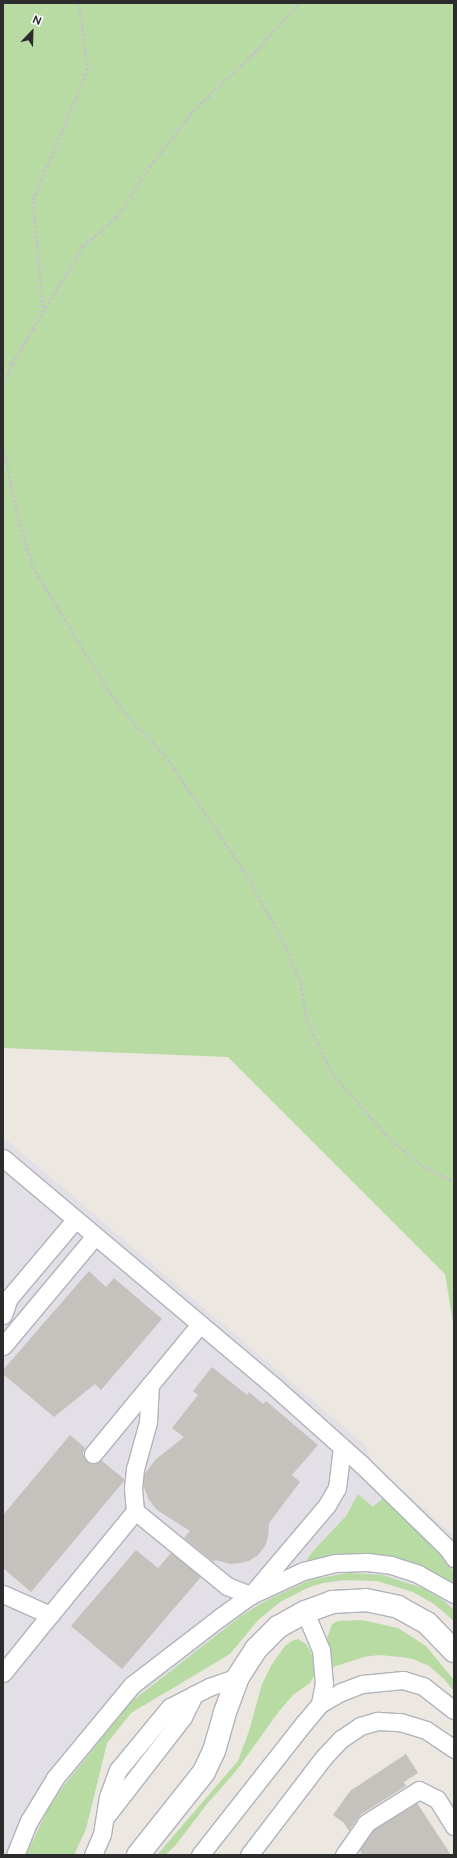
<!DOCTYPE html>
<html>
<head>
<meta charset="utf-8">
<style>
	body { margin:0 }
	#map { position:relative; width:457px; height:1858px; overflow:hidden; background:#ece7e1; font-family:Raleway,sans-serif }
	div>[style] { position:absolute }
	.industrial>* { inset:0; background:#e2e0e6 }
	.green>* { inset:0; background:#b8dba4 }
	.building>* { inset:0; background:#c5c1bc }
	.path>* { height:2.5px; margin-top:-1.25px; transform-origin:0; background:repeating-linear-gradient(90deg,#c4c4c4 0 3px,transparent 0 5px) }
	.roads { filter:drop-shadow(1px 0 #b1b3bb) drop-shadow(-1px 0 #b1b3bb) drop-shadow(0 1px #b1b3bb) drop-shadow(0 -1px #b1b3bb) }
	.service>* { height:17px; margin:-8.5px; padding:0 8.5px; transform-origin:8.5px; border-radius:8.5px; background:#fff }
	.minor>* { height:22px; margin:-11px; padding:0 11px; transform-origin:11px; border-radius:11px; background:#fff }
	span { translate:-50% -50%; white-space:nowrap; text-align:center; line-height:1.15; -webkit-text-stroke:4px #fff; paint-order:stroke }
	.frame { position:absolute; inset:0; border:4px solid #2c2c2c; pointer-events:none }
	.north { position:absolute; left:12px; top:12px; width:40px; height:40px; -webkit-text-stroke:3px #fff; paint-order:stroke; rotate:23deg; font-size:11px; font-weight:700; line-height:16px; text-align:center; color:#2c2c2c }
	.north::after { content:''; display:block; margin:auto; width:14px; height:18px; background:#2c2c2c; clip-path:polygon(50% 0,100% 100%,50% 72%,0 100%) }
</style>
</head>
<body>
<div id="map">
	<div class="industrial">
		<div style="clip-path:polygon(3px 1137px,366px 1446px,370px 1459px,378px 1468px,454px 1536px,454px 1621px,434px 1604px,413px 1592px,395px 1586px,377px 1581px,360px 1580px,323px 1583px,307px 1588px,280px 1602px,258px 1620px,230px 1654px,131px 1713px,107px 1743px,86px 1829px,74px 1855px,3px 1855px)"></div>
	</div>
	<div class="green">
		<div style="clip-path:polygon(3px 3px,454px 3px,454px 1329px,445px 1274px,228px 1057px,3px 1048px)"></div>
		<div style="clip-path:polygon(358px 1494px,373px 1507px,383px 1498px,441px 1553px,454px 1572px,454px 1585px,428px 1570px,408px 1562px,392px 1557px,359px 1554px,342px 1555px,308px 1562px,307px 1559px,314px 1550px,346px 1516px)"></div>
		<div style="clip-path:polygon(347px 1573px,383px 1575px,422px 1588px,442px 1599px,454px 1610px,454px 1621px,434px 1604px,413px 1592px,377px 1581px,343px 1580px,323px 1583px,307px 1588px,280px 1602px,258px 1620px,230px 1654px,131px 1713px,107px 1743px,86px 1829px,74px 1855px,26px 1855px,48px 1809px,62px 1788px,131px 1702px,241px 1616px,267px 1600px,310px 1580px)"></div>
		<div style="clip-path:polygon(362px 1620px,398px 1628px,426px 1646px,454px 1680px,454px 1691px,444px 1679px,429px 1666px,413px 1659px,401px 1657px,379px 1655px,364px 1657px,333px 1667px,327px 1638px,332px 1624px,338px 1621px)"></div>
		<div style="clip-path:polygon(298px 1639px,306px 1644px,311px 1652px,314px 1663px,314px 1676px,310px 1683px,293px 1695px,280px 1710px,236px 1771px,207px 1804px,175px 1846px,165px 1855px,157px 1855px,238px 1761px,249px 1731px,262px 1684px,272px 1664px,285px 1646px,292px 1641px)"></div>
	</div>
	<div class="building">
		<div style="clip-path:polygon(89px 1271px,106px 1287px,114px 1278px,162px 1319px,101px 1390px,95px 1384px,54px 1417px,3px 1374px,3px 1370px)"></div>
		<div style="clip-path:polygon(212px 1367px,247px 1395px,249px 1392px,263px 1404px,266px 1401px,318px 1445px,292px 1475px,300px 1482px,269px 1523px,268px 1537px,265px 1546px,258px 1555px,249px 1561px,240px 1563px,231px 1564px,215px 1560px,214px 1562px,184px 1538px,190px 1531px,157px 1510px,149px 1500px,143px 1485px,144px 1475px,155px 1460px,184px 1437px,172px 1428px,198px 1395px,193px 1391px)"></div>
		<div style="clip-path:polygon(70px 1435px,85px 1448px,83px 1453px,86px 1461px,92px 1464px,101px 1460px,124px 1479px,124px 1481px,31px 1592px,3px 1568px,3px 1515px)"></div>
		<div style="clip-path:polygon(136px 1550px,158px 1568px,171px 1553px,201px 1577px,122px 1669px,71px 1626px)"></div>
		<div style="clip-path:polygon(406px 1754px,418px 1773px,404px 1782px,406px 1786px,360px 1815px,349px 1831px,344px 1823px,333px 1815px,350px 1791px)"></div>
		<div style="clip-path:polygon(417px 1803px,451px 1855px,362px 1855px,360px 1850px,373px 1830px)"></div>
	</div>
	<div class="path">
		<div style="left:43px;top:313px;width:113px;rotate:-95.1deg"></div>
		<div style="left:33px;top:200px;width:140px;rotate:-67.3deg"></div>
		<div style="left:87px;top:71px;width:68px;rotate:-96.7deg"></div>
		<div style="left:3px;top:385px;width:23px;rotate:-67deg"></div>
		<div style="left:12px;top:364px;width:138px;rotate:-59deg"></div>
		<div style="left:83px;top:246px;width:43px;rotate:-40.3deg"></div>
		<div style="left:116px;top:218px;width:62px;rotate:-56.8deg"></div>
		<div style="left:150px;top:166px;width:70px;rotate:-52deg"></div>
		<div style="left:193px;top:111px;width:87px;rotate:-43.6deg"></div>
		<div style="left:256px;top:51px;width:64px;rotate:-48.1deg"></div>
		<div style="left:3px;top:446px;width:75px;rotate:77.6deg"></div>
		<div style="left:19px;top:519px;width:50px;rotate:73.7deg"></div>
		<div style="left:33px;top:567px;width:142px;rotate:58.6deg"></div>
		<div style="left:107px;top:688px;width:40px;rotate:53deg"></div>
		<div style="left:131px;top:720px;width:49px;rotate:45.8deg"></div>
		<div style="left:165px;top:755px;width:138px;rotate:55.6deg"></div>
		<div style="left:243px;top:869px;width:86px;rotate:60.8deg"></div>
		<div style="left:285px;top:944px;width:42px;rotate:67.7deg"></div>
		<div style="left:301px;top:983px;width:37px;rotate:81deg"></div>
		<div style="left:307px;top:1020px;width:59px;rotate:64.7deg"></div>
		<div style="left:332px;top:1073px;width:89px;rotate:48.6deg"></div>
		<div style="left:391px;top:1140px;width:40px;rotate:39deg"></div>
		<div style="left:422px;top:1165px;width:36px;rotate:28deg"></div>
	</div>
	<div class="roads">
		<div class="service">
			<div style="left:3px;top:1158px;width:357px;rotate:40.1deg"></div>
			<div style="left:276px;top:1388px;width:114px;rotate:41.8deg"></div>
			<div style="left:361px;top:1464px;width:122px;rotate:44.3deg"></div>
			<div style="left:448px;top:1549px;width:11px;rotate:56deg"></div>
			<div style="left:3px;top:1315px;width:18px;rotate:-71deg"></div>
			<div style="left:9px;top:1298px;width:102px;rotate:-49.8deg"></div>
			<div style="left:3px;top:1346px;width:143px;rotate:-50.1deg"></div>
			<div style="left:93px;top:1454px;width:168px;rotate:-50.5deg"></div>
			<div style="left:135px;top:1511px;width:119px;rotate:39.2deg"></div>
			<div style="left:227px;top:1586px;width:26px;rotate:21deg"></div>
			<div style="left:251px;top:1595px;width:118px;rotate:-49.8deg"></div>
			<div style="left:327px;top:1505px;width:20px;rotate:-60deg"></div>
			<div style="left:337px;top:1488px;width:41px;rotate:-83deg"></div>
			<div style="left:3px;top:1594px;width:51px;rotate:24.1deg"></div>
			<div style="left:50px;top:1615px;width:134px;rotate:-50.7deg"></div>
			<div style="left:135px;top:1511px;width:23px;rotate:-95deg"></div>
			<div style="left:133px;top:1488px;width:19px;rotate:-84deg"></div>
			<div style="left:135px;top:1469px;width:49px;rotate:-74.5deg"></div>
			<div style="left:148px;top:1422px;width:37px;rotate:-87deg"></div>
			<div style="left:305px;top:1612px;width:41px;rotate:67.2deg"></div>
			<div style="left:321px;top:1650px;width:33px;rotate:85deg"></div>
			<div style="left:324px;top:1683px;width:21px;rotate:101deg"></div>
			<div style="left:3px;top:1673px;width:75px;rotate:-51deg"></div>
			<div style="left:107px;top:1815px;width:124px;rotate:-52.2deg"></div>
			<div style="left:183px;top:1717px;width:25px;rotate:-64deg"></div>
			<div style="left:15px;top:1855px;width:37px;rotate:-68deg"></div>
			<div style="left:29px;top:1821px;width:50px;rotate:-58.8deg"></div>
			<div style="left:55px;top:1778px;width:121px;rotate:-50.4deg"></div>
			<div style="left:132px;top:1685px;width:110px;rotate:-37.6deg"></div>
			<div style="left:219px;top:1618px;width:39px;rotate:-36deg"></div>
			<div style="left:251px;top:1595px;width:57px;rotate:-24.8deg"></div>
			<div style="left:303px;top:1571px;width:33px;rotate:-14deg"></div>
			<div style="left:335px;top:1563px;width:32px;rotate:-2deg"></div>
			<div style="left:367px;top:1562px;width:24px;rotate:7deg"></div>
			<div style="left:391px;top:1565px;width:28px;rotate:18deg"></div>
			<div style="left:418px;top:1574px;width:41px;rotate:29.1deg"></div>
			<div style="left:93px;top:1855px;width:23px;rotate:-67deg"></div>
			<div style="left:102px;top:1834px;width:37px;rotate:-81deg"></div>
			<div style="left:108px;top:1797px;width:29px;rotate:-70deg"></div>
			<div style="left:118px;top:1770px;width:82px;rotate:-50.5deg"></div>
			<div style="left:170px;top:1707px;width:44px;rotate:-27.1deg"></div>
			<div style="left:209px;top:1687px;width:31px;rotate:-19deg"></div>
			<div style="left:200px;top:1855px;width:168px;rotate:-51.8deg"></div>
			<div style="left:304px;top:1723px;width:25px;rotate:-50deg"></div>
			<div style="left:320px;top:1704px;width:24px;rotate:-30deg"></div>
			<div style="left:341px;top:1692px;width:22px;rotate:-21deg"></div>
			<div style="left:362px;top:1684px;width:41px;rotate:-5.6deg"></div>
			<div style="left:403px;top:1680px;width:21px;rotate:17deg"></div>
			<div style="left:423px;top:1686px;width:39px;rotate:38deg"></div>
			<div style="left:249px;top:1855px;width:123px;rotate:-52.6deg"></div>
			<div style="left:324px;top:1757px;width:25px;rotate:-47deg"></div>
			<div style="left:341px;top:1739px;width:23px;rotate:-34deg"></div>
			<div style="left:360px;top:1726px;width:19px;rotate:-16deg"></div>
			<div style="left:378px;top:1721px;width:22px;rotate:3deg"></div>
			<div style="left:400px;top:1722px;width:27px;rotate:17deg"></div>
			<div style="left:426px;top:1730px;width:34px;rotate:34deg"></div>
			<div style="left:344px;top:1855px;width:39px;rotate:-55deg"></div>
			<div style="left:366px;top:1823px;width:62px;rotate:-31.9deg"></div>
			<div style="left:419px;top:1790px;width:20px;rotate:27deg"></div>
			<div style="left:437px;top:1799px;width:32px;rotate:58deg"></div>
		</div>
		<div class="minor">
			<div style="left:138px;top:1855px;width:106px;rotate:-51.5deg"></div>
			<div style="left:204px;top:1772px;width:23px;rotate:-65deg"></div>
			<div style="left:214px;top:1751px;width:37px;rotate:-74deg"></div>
			<div style="left:224px;top:1715px;width:40px;rotate:-69.8deg"></div>
			<div style="left:238px;top:1677px;width:33px;rotate:-57deg"></div>
			<div style="left:256px;top:1649px;width:31px;rotate:-45deg"></div>
			<div style="left:278px;top:1627px;width:31px;rotate:-29deg"></div>
			<div style="left:305px;top:1612px;width:29px;rotate:-20deg"></div>
			<div style="left:332px;top:1602px;width:34px;rotate:-3deg"></div>
			<div style="left:366px;top:1600px;width:33px;rotate:12deg"></div>
			<div style="left:398px;top:1607px;width:33px;rotate:29deg"></div>
			<div style="left:427px;top:1623px;width:39px;rotate:46deg"></div>
		</div>
	</div>
	<div class="frame"></div>
	<div class="north">N</div>
</div>
</body>
</html>
